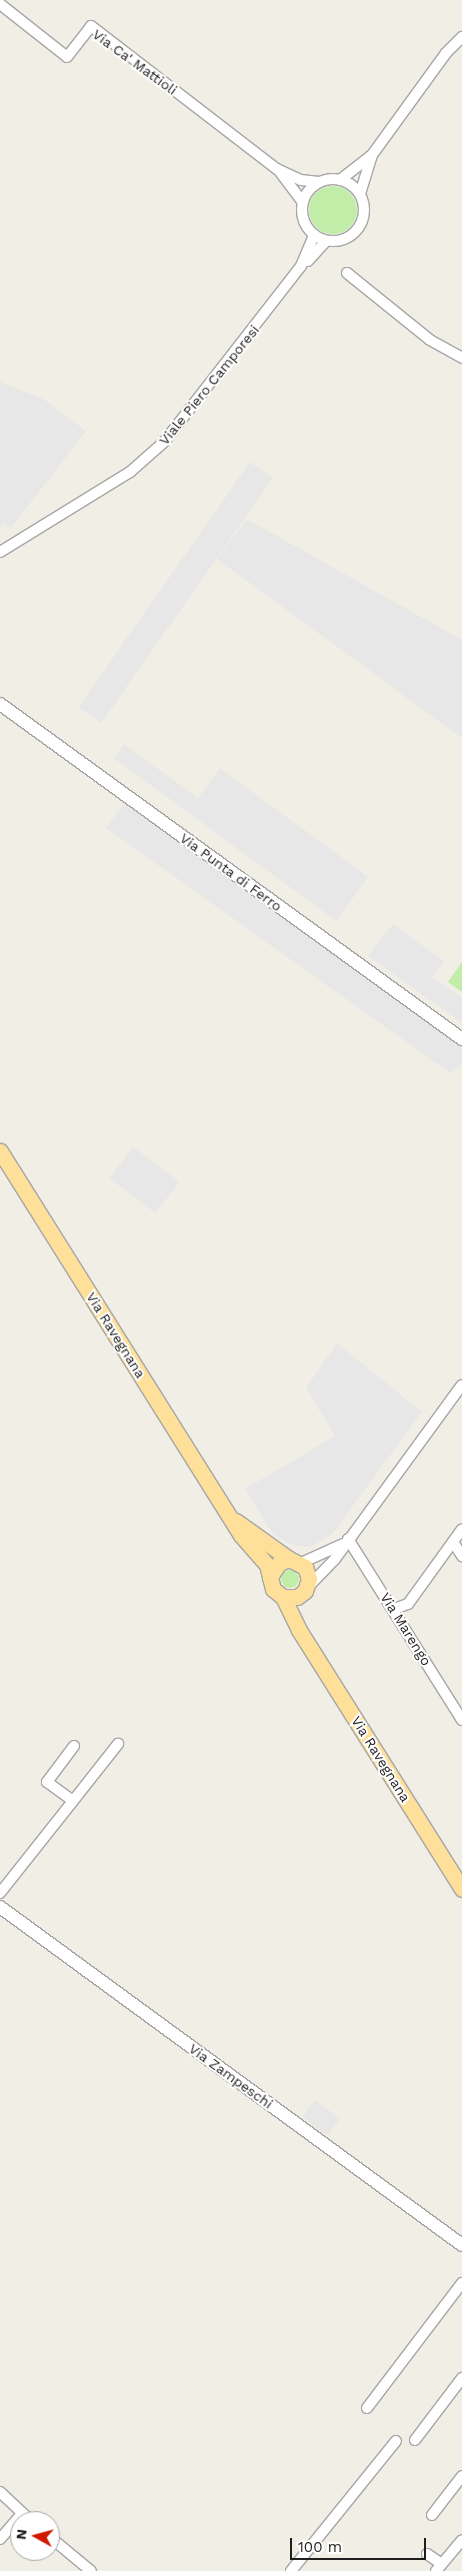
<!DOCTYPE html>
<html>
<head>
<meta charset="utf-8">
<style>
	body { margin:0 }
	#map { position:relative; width:462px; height:2571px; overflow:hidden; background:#f0eee5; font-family:"Work Sans",sans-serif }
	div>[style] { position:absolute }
	.grass>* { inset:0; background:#c2eda8 }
	.round { border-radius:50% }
	.parking>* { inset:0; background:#e7e7e7; transform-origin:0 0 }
	.roads { filter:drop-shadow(1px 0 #a6a6a6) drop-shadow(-1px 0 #a6a6a6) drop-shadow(0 1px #a6a6a6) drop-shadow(0 -1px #a6a6a6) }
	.minor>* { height:10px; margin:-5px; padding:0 5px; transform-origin:5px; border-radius:5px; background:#fff }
	.minor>.ring { margin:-5px; padding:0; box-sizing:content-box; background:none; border:10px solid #fff; border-radius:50% }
	.tertiary>* { height:12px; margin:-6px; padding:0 6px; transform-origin:6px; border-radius:6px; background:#fff }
	.primary>* { height:15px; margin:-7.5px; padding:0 7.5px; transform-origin:7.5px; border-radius:7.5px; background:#ffe09b }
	span { translate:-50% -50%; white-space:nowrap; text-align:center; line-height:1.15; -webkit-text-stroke:4px #fff; paint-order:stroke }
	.street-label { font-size:14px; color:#1f1f1f }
	.north { position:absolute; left:10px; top:2511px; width:50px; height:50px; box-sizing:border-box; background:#fff; border:1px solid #a5a5a5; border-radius:50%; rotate:277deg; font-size:14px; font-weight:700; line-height:20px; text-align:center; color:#1f1f1f }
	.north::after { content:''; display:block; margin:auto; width:18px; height:22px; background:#ce1900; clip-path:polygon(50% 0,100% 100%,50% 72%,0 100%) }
	.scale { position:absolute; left:290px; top:2538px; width:136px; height:22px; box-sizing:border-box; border:2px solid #1f1f1f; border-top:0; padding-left:6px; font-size:15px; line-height:18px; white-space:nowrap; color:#1f1f1f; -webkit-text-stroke:4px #fff; paint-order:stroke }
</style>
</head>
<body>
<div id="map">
	<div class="grass">
		<div class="round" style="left:309px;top:186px;width:48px;height:48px"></div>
		<div style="clip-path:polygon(462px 962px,462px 992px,448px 982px)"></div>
		<div class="round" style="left:281px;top:1570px;width:18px;height:18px"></div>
	</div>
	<div class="parking">
		<div style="clip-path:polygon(0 382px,45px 400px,86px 431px,11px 528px,4px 523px,0 528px)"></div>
		<div style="left:250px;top:462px;width:28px;height:299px;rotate:35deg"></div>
		<div style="clip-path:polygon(247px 519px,462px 640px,462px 738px,217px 559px)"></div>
		<div style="clip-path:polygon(124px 744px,198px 798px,220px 768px,368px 877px,336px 921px,114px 758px)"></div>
		<div style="clip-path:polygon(124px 803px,462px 1048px,462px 1063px,450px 1073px,106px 828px)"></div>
		<div style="clip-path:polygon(393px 924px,444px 961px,432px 977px,462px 998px,462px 1023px,368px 956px)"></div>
		<div style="left:133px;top:1147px;width:58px;height:39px;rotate:37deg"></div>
		<div style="clip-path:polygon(337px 1343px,422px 1412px,332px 1534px,310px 1547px,290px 1544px,273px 1534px,245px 1489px,335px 1436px,306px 1388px)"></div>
		<div style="left:315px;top:2100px;width:31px;height:21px;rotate:37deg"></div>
	</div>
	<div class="roads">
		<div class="minor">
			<div style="left:0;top:4px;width:85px;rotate:38.3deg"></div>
			<div style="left:67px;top:57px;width:39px;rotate:-52deg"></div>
			<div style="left:91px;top:26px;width:235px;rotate:37.6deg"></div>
			<div style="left:277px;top:169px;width:26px;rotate:25deg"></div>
			<div style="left:301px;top:180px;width:18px;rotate:6deg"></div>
			<div style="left:280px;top:172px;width:38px;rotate:53deg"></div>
			<div class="ring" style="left:302px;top:179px;width:52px;height:52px"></div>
			<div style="left:340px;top:180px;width:39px;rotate:-38deg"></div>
			<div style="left:360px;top:194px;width:41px;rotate:-72.9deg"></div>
			<div style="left:372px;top:155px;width:126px;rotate:-54deg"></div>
			<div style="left:446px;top:53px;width:23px;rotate:-45deg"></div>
			<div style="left:308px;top:261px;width:27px;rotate:-48deg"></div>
			<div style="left:347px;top:273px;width:107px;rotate:38.9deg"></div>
			<div style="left:430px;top:340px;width:37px;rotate:29deg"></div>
			<div style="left:0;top:552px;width:153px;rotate:-31.6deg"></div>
			<div style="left:130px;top:472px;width:45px;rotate:-41.4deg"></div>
			<div style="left:164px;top:442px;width:223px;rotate:-52.1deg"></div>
			<div style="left:301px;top:266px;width:34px;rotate:-67deg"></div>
			<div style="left:348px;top:1539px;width:214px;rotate:57.8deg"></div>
			<div style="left:453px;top:1542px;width:17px;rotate:57deg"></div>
			<div style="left:301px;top:1563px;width:46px;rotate:-24.3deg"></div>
			<div style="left:307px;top:1588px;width:40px;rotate:-46deg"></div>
			<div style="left:335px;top:1559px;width:215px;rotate:-53.9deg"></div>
			<div style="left:394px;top:1609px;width:15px;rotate:-20deg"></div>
			<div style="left:408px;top:1604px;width:92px;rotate:-54.2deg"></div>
			<div style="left:74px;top:1746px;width:45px;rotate:126.9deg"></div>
			<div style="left:47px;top:1782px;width:32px;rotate:36deg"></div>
			<div style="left:73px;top:1801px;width:73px;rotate:-51.7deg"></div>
			<div style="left:0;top:1893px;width:117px;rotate:-51.6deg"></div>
			<div style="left:367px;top:2408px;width:157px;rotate:-52.8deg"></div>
			<div style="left:415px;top:2440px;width:78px;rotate:-52.8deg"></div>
			<div style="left:0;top:2492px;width:42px;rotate:43.1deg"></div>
			<div style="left:432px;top:2515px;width:49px;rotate:-52.4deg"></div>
			<div style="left:50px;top:2537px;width:53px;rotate:39.7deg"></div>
			<div style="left:0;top:2539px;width:33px;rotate:-49deg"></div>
			<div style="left:427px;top:2554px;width:18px;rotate:34deg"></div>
			<div style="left:291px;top:2571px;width:167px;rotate:-51.1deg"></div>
			<div style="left:436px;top:2571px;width:40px;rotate:-50deg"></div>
		</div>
		<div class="tertiary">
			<div style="left:0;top:704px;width:571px;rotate:35.95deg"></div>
			<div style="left:0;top:1907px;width:572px;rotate:36.19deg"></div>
		</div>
		<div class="primary">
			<div style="left:0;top:1151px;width:453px;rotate:57.9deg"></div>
			<div style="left:241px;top:1535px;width:40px;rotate:49deg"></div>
			<div style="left:267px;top:1565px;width:25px;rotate:76deg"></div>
			<div style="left:273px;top:1589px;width:13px;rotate:39deg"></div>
			<div style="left:283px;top:1597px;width:14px"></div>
			<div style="left:297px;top:1597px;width:10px;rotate:-37deg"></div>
			<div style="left:305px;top:1591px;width:13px;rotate:-72deg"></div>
			<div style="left:309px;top:1579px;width:13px;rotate:-108deg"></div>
			<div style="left:305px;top:1567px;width:18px;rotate:-153deg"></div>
			<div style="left:289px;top:1559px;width:11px;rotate:158deg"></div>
			<div style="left:279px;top:1563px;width:17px;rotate:123deg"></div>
			<div style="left:236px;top:1521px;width:65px;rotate:35.6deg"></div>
			<div style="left:283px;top:1597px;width:37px;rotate:64deg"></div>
			<div style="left:299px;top:1630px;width:306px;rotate:57.8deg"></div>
		</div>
	</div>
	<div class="street-label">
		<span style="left:135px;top:62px;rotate:36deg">Via Ca' Mattioli</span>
		<span style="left:209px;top:385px;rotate:-51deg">Viale Piero Camporesi</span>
		<span style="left:231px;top:872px;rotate:36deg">Via Punta di Ferro</span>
		<span style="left:116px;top:1335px;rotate:58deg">Via Ravegnana</span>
		<span style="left:406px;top:1629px;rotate:58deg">Via Marengo</span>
		<span style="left:381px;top:1759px;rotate:58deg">Via Ravegnana</span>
		<span style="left:231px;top:2076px;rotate:36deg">Via Zampeschi</span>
	</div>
	<div class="north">N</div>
	<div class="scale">100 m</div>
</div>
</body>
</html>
